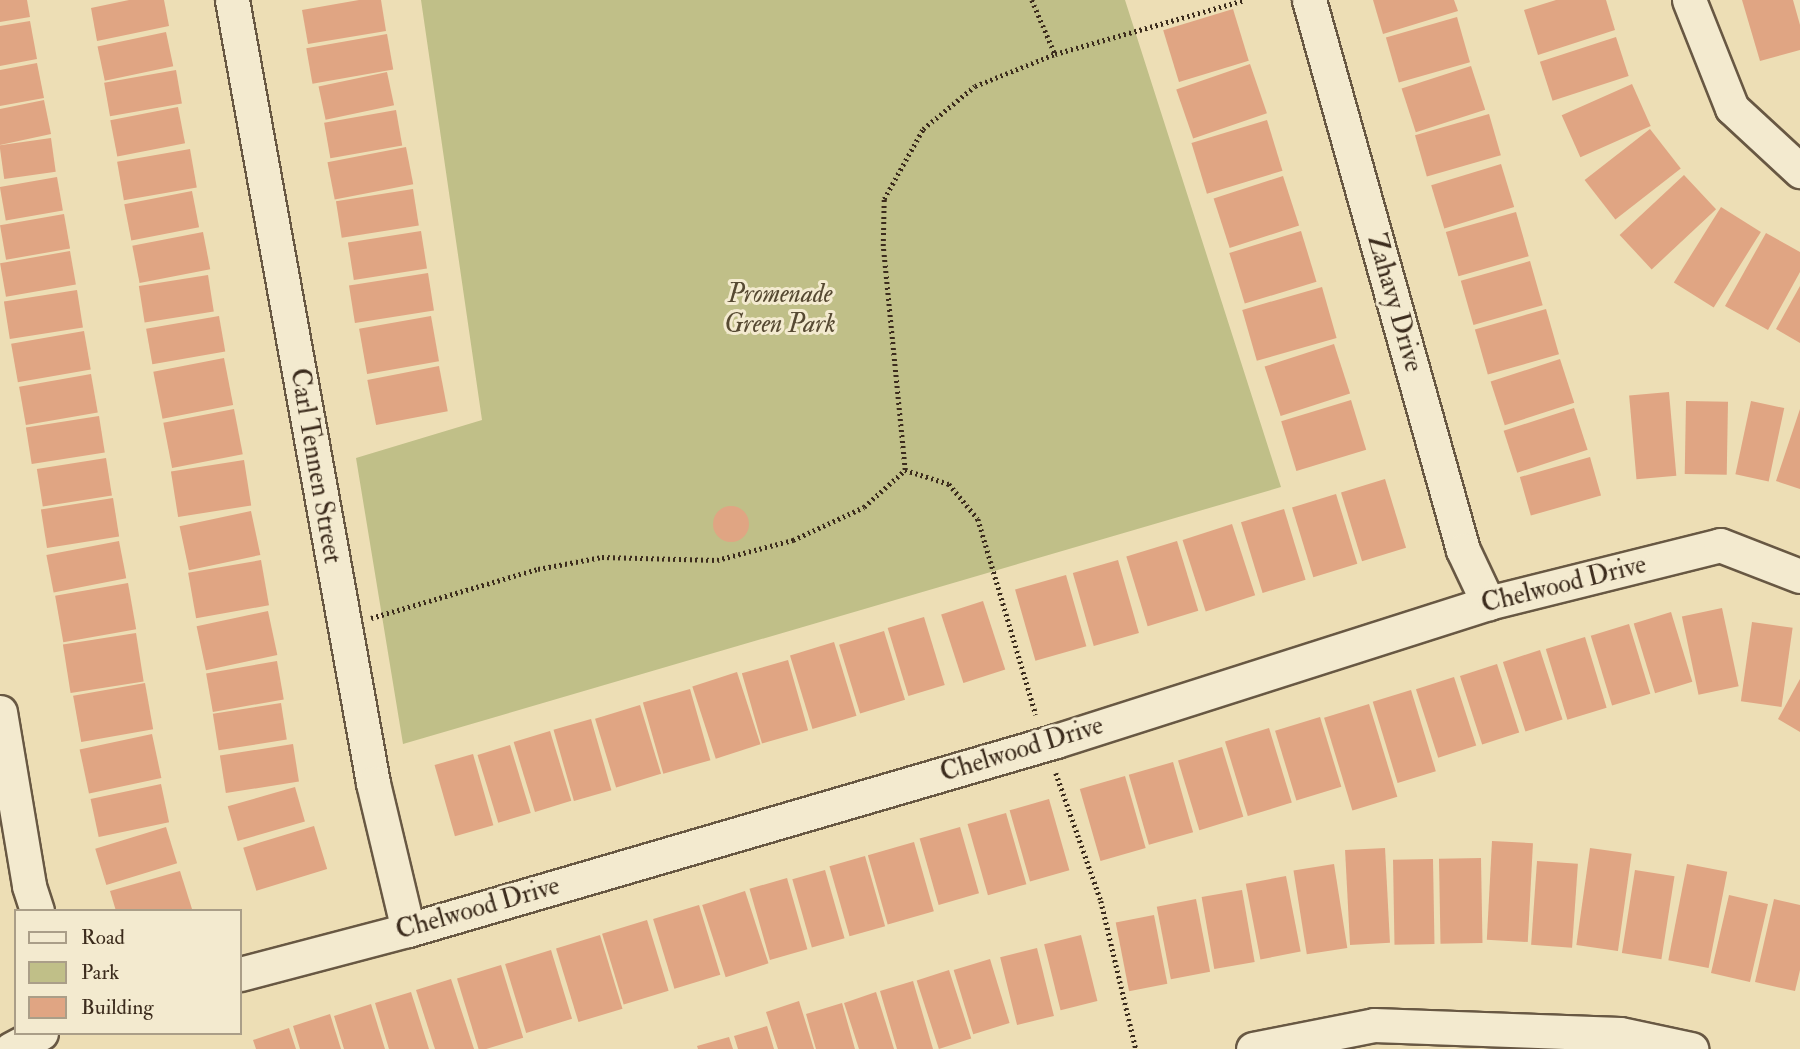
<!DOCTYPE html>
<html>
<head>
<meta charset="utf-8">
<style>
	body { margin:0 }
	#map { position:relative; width:1800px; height:1049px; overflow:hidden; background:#eddeb5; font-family:"IM FELL Double Pica",serif }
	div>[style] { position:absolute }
	.green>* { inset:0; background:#c0bf88 }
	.building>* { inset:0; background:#e0a583; transform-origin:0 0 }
	.round { border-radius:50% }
	.path>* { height:4.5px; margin-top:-2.25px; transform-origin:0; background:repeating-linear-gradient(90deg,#3c2c1d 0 2px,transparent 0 5.5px) }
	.roads { filter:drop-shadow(2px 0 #685843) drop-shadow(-2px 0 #685843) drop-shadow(0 2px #685843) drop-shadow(0 -2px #685843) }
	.minor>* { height:33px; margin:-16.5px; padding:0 16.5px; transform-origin:16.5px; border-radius:16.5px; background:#f3eacf }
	span { translate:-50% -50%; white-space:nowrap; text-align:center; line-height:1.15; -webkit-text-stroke:6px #f3eacf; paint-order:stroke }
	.park-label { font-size:26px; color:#564932; font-style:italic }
	.street-label { font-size:26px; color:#3c2c1d }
	.legend { position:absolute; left:14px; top:909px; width:228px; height:126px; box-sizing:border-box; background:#f3eacf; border:2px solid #aa9e88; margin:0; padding:9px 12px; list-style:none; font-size:21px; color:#3c2c1d }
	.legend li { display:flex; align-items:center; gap:14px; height:35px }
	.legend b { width:35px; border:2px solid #aa9e88 }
</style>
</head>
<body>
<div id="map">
	<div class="green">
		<div style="clip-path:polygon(421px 0,1125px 0,1281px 487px,403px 744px,356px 458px,482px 420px)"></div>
	</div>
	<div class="building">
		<div style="clip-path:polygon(0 0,27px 0,30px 17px,0 22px)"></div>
		<div style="clip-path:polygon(129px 0,164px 0,169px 26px,97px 41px,91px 8px)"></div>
		<div style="clip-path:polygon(359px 0,381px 0,386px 31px,308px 44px,302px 10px)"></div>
		<div style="clip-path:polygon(1373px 0,1454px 0,1458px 11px,1383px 34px)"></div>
		<div style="clip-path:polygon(1556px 0,1606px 0,1615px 30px,1538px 55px,1524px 10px)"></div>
		<div style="clip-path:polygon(1742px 0,1793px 0,1800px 25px,1800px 50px,1760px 61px)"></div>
		<div style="left:1233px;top:9px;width:54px;height:73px;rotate:73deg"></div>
		<div style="left:1457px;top:17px;width:47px;height:74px;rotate:74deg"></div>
		<div style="clip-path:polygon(30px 21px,37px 59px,0 66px,0 26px)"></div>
		<div style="left:166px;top:32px;width:35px;height:70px;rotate:78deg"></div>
		<div style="left:387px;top:34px;width:36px;height:82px;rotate:80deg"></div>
		<div style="left:1616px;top:37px;width:41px;height:80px;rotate:72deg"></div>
		<div style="clip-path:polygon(37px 63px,44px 98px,0 106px,0 70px)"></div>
		<div style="left:1250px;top:64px;width:52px;height:78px;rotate:71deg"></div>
		<div style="left:1471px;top:66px;width:46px;height:73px;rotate:72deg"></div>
		<div style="left:176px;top:70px;width:34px;height:73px;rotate:80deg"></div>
		<div style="left:387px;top:72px;width:34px;height:70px;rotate:78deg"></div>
		<div style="left:1632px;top:84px;width:46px;height:77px;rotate:66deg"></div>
		<div style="clip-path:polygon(44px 100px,51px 134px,0 145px,0 109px)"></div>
		<div style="left:178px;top:107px;width:37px;height:69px;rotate:79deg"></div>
		<div style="left:396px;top:110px;width:36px;height:73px;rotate:80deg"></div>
		<div style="left:1489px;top:114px;width:43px;height:77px;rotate:74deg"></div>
		<div style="left:1267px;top:120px;width:53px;height:79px;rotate:73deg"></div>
		<div style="left:1650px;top:129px;width:50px;height:83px;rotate:52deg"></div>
		<div style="left:51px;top:138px;width:34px;height:52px;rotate:82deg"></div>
		<div style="left:406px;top:147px;width:38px;height:80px;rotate:79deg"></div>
		<div style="left:190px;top:149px;width:39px;height:74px;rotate:80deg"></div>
		<div style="left:1501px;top:164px;width:45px;height:73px;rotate:73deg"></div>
		<div style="left:1684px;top:175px;width:47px;height:88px;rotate:47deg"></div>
		<div style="left:1283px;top:176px;width:52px;height:73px;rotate:72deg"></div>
		<div style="left:57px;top:177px;width:34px;height:58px;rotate:80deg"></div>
		<div style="left:413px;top:189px;width:37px;height:78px;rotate:81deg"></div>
		<div style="left:192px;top:191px;width:37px;height:69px;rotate:79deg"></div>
		<div style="left:1721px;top:207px;width:47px;height:89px;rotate:32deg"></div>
		<div style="left:1516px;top:212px;width:46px;height:73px;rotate:74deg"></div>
		<div style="left:64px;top:214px;width:35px;height:65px;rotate:80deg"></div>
		<div style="left:421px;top:231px;width:38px;height:74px;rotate:81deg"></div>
		<div style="left:1301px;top:231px;width:53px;height:75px;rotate:73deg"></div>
		<div style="left:203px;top:232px;width:38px;height:72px;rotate:79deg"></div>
		<div style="clip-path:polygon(1766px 233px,1800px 252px,1800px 272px,1768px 330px,1725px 306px)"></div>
		<div style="left:70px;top:251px;width:34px;height:71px;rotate:80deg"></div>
		<div style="left:1530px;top:261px;width:46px;height:72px;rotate:74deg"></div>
		<div style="left:428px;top:273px;width:38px;height:80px;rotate:81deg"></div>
		<div style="left:208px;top:275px;width:37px;height:70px;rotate:81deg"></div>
		<div style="clip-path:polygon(1800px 286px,1800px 343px,1776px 329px)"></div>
		<div style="left:1322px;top:287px;width:53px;height:83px;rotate:74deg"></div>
		<div style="left:77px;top:290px;width:38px;height:74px;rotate:81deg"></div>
		<div style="left:1546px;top:309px;width:47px;height:74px;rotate:74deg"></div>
		<div style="left:219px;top:316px;width:36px;height:74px;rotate:80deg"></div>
		<div style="left:431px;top:316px;width:46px;height:73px;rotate:80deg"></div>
		<div style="left:84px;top:331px;width:39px;height:74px;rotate:80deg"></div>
		<div style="left:1334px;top:344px;width:52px;height:73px;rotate:72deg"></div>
		<div style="left:224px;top:358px;width:48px;height:72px;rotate:79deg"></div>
		<div style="left:1560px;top:359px;width:46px;height:73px;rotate:72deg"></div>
		<div style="left:439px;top:366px;width:46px;height:73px;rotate:79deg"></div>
		<div style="left:91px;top:374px;width:39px;height:73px;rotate:80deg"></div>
		<div style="left:1669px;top:392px;width:84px;height:40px;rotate:85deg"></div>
		<div style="left:1351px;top:400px;width:52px;height:73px;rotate:73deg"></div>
		<div style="left:1686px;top:401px;width:42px;height:73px;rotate:1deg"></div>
		<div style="left:1751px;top:401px;width:34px;height:75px;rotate:12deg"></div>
		<div style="left:1574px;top:408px;width:44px;height:74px;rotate:72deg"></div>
		<div style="left:234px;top:409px;width:46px;height:72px;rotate:79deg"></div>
		<div style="clip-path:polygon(1800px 409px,1800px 489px,1776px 481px)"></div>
		<div style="left:99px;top:416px;width:37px;height:74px;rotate:81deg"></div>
		<div style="left:1590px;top:457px;width:40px;height:73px;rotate:74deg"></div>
		<div style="left:106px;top:458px;width:38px;height:70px;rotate:81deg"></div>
		<div style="left:244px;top:460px;width:46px;height:74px;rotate:81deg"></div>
		<div style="left:1385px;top:479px;width:72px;height:46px;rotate:73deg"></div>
		<div style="left:1336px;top:494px;width:73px;height:46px;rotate:73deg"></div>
		<div style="left:113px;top:498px;width:39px;height:73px;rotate:81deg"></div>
		<div class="round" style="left:713px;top:506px;width:36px;height:36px"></div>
		<div style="left:1284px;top:509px;width:74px;height:45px;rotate:73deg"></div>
		<div style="left:251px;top:511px;width:45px;height:73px;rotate:78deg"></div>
		<div style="left:1232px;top:524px;width:75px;height:52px;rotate:72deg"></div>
		<div style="left:119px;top:541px;width:38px;height:74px;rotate:79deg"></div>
		<div style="left:1177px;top:541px;width:73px;height:53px;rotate:73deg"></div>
		<div style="left:261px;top:560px;width:46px;height:74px;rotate:80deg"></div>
		<div style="left:1118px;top:560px;width:76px;height:47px;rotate:74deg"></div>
		<div style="left:1066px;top:575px;width:74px;height:53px;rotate:74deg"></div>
		<div style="left:128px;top:583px;width:47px;height:74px;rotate:80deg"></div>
		<div style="left:983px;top:601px;width:72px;height:44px;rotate:72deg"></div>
		<div style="left:1722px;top:608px;width:80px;height:41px;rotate:78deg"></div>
		<div style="left:268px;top:611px;width:45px;height:73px;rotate:78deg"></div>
		<div style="left:1671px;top:612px;width:73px;height:39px;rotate:73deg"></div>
		<div style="left:924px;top:617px;width:71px;height:38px;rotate:73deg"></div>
		<div style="left:1752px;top:622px;width:41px;height:80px;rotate:8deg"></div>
		<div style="left:1629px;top:624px;width:73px;height:40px;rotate:73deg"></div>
		<div style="left:884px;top:631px;width:72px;height:47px;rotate:73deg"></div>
		<div style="left:136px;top:633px;width:49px;height:74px;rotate:81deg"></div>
		<div style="left:1585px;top:637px;width:74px;height:41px;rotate:73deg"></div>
		<div style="left:834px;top:642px;width:77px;height:46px;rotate:73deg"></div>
		<div style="left:1540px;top:650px;width:73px;height:39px;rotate:72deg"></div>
		<div style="left:788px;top:660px;width:73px;height:48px;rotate:74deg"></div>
		<div style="left:277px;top:661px;width:39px;height:72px;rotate:80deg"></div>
		<div style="left:1497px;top:664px;width:72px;height:39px;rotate:72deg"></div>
		<div style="left:737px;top:672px;width:76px;height:47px;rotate:72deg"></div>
		<div style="left:1454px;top:677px;width:72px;height:40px;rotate:72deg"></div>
		<div style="clip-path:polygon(1800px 679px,1800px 732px,1778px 719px)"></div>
		<div style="left:145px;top:683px;width:47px;height:73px;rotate:80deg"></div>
		<div style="left:690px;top:689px;width:74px;height:49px;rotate:74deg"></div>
		<div style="left:1411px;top:690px;width:85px;height:40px;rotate:73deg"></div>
		<div style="left:281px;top:703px;width:37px;height:69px;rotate:81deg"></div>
		<div style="left:1369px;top:704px;width:97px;height:47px;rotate:73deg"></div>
		<div style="left:640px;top:705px;width:72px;height:47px;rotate:73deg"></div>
		<div style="left:1320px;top:717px;width:73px;height:47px;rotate:73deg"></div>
		<div style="left:591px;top:719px;width:74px;height:39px;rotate:74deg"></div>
		<div style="left:1269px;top:728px;width:78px;height:46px;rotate:73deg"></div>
		<div style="left:550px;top:731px;width:73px;height:38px;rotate:73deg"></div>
		<div style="left:152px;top:734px;width:45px;height:74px;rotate:78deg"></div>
		<div style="left:293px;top:744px;width:38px;height:74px;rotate:81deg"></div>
		<div style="left:510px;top:745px;width:71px;height:34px;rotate:73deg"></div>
		<div style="left:1222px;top:747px;width:73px;height:46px;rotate:73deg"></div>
		<div style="left:473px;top:754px;width:74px;height:40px;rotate:74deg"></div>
		<div style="left:1173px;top:762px;width:73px;height:46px;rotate:74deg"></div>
		<div style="left:1125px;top:776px;width:75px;height:47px;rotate:74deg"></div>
		<div style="left:161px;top:784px;width:39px;height:72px;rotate:78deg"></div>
		<div style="left:295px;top:787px;width:36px;height:70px;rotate:74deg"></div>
		<div style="left:1049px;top:799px;width:74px;height:41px;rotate:74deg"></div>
		<div style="left:1006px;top:813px;width:74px;height:40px;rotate:74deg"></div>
		<div style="left:314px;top:826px;width:45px;height:74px;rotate:73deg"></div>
		<div style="left:166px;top:827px;width:38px;height:74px;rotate:73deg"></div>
		<div style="left:960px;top:827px;width:69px;height:42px;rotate:74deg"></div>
		<div style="left:1492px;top:841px;width:41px;height:99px;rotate:3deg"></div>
		<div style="left:914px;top:842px;width:72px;height:48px;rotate:74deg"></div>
		<div style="left:1385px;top:848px;width:95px;height:40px;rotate:87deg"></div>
		<div style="left:1590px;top:848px;width:42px;height:98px;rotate:8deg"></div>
		<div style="left:865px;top:856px;width:73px;height:37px;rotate:74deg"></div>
		<div style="left:1481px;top:858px;width:85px;height:42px;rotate:89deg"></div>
		<div style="left:1433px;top:859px;width:85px;height:40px;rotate:89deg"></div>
		<div style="left:1537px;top:861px;width:41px;height:84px;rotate:4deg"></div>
		<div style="left:1334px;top:864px;width:85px;height:41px;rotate:81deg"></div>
		<div style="left:1687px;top:864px;width:41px;height:98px;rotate:11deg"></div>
		<div style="left:825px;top:870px;width:71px;height:34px;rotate:74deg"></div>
		<div style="left:1635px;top:870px;width:40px;height:84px;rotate:9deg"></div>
		<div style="clip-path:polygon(180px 871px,192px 909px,116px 911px,110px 891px)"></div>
		<div style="left:1286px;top:876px;width:77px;height:41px;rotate:79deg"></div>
		<div style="left:787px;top:878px;width:74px;height:39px;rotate:74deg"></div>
		<div style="left:1242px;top:890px;width:73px;height:41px;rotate:80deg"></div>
		<div style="left:745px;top:891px;width:76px;height:45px;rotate:72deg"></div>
		<div style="left:1729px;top:895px;width:40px;height:80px;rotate:13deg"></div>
		<div style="left:1196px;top:899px;width:74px;height:40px;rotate:79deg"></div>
		<div style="clip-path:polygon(1774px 899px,1800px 905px,1800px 970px,1795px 991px,1755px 982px)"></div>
		<div style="left:699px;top:905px;width:73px;height:48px;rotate:73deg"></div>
		<div style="left:1154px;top:915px;width:70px;height:39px;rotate:79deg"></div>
		<div style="left:647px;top:920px;width:74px;height:47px;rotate:73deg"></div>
		<div style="left:600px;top:935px;width:77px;height:46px;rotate:73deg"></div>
		<div style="left:1081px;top:935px;width:68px;height:38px;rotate:76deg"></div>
		<div style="left:1037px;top:948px;width:70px;height:38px;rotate:76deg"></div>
		<div style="left:551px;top:950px;width:72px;height:48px;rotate:73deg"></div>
		<div style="left:990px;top:959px;width:67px;height:38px;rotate:73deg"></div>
		<div style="left:501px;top:965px;width:76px;height:46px;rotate:73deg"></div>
		<div style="left:949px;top:970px;width:72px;height:34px;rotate:72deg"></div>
		<div style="clip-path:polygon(451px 979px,474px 1049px,435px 1049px,416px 990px)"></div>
		<div style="clip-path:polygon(913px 981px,933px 1049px,897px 1049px,880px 991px)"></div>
		<div style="clip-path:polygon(411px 992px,429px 1049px,389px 1049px,375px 1003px)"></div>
		<div style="clip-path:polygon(876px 992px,894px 1049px,859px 1049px,844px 1003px)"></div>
		<div style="clip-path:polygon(799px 1001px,814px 1049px,778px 1049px,766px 1012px)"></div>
		<div style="clip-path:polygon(842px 1003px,855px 1049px,816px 1049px,806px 1014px)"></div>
		<div style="clip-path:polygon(371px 1004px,385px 1049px,344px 1049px,334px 1016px)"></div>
		<div style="clip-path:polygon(330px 1014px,341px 1049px,300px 1049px,293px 1026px)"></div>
		<div style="clip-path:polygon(767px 1026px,774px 1049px,738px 1049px,734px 1036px)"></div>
		<div style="clip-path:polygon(289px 1028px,296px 1049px,256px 1049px,253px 1040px)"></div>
		<div style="clip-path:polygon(729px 1037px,733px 1049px,698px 1049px,697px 1046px)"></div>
	</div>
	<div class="path">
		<div style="left:1032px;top:0;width:59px;rotate:66.9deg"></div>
		<div style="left:905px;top:470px;width:46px;rotate:17.7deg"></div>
		<div style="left:949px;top:484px;width:45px;rotate:50.4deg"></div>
		<div style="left:978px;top:519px;width:204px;rotate:73.5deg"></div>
		<div style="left:371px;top:618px;width:174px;rotate:-16.4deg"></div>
		<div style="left:538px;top:569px;width:65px;rotate:-10.6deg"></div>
		<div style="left:602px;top:557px;width:115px;rotate:1.5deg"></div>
		<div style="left:717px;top:560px;width:79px;rotate:-14.7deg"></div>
		<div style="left:793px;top:540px;width:78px;rotate:-24.9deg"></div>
		<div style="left:864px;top:507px;width:55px;rotate:-42.1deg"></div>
		<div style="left:905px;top:470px;width:225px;rotate:-95.6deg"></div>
		<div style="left:883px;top:246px;width:47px;rotate:-88.8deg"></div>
		<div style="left:884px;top:199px;width:80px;rotate:-60.9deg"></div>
		<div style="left:923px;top:129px;width:67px;rotate:-39.6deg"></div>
		<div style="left:975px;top:86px;width:86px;rotate:-21.8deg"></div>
		<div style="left:1055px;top:54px;width:197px;rotate:-15.9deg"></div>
		<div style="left:1056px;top:773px;width:136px;rotate:70.6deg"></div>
		<div style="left:1101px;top:901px;width:152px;rotate:76.7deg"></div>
	</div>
	<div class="roads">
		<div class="minor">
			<div style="left:232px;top:0;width:796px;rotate:79.79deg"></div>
			<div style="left:373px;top:783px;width:151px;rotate:76.6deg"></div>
			<div style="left:1309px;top:0;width:571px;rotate:74.36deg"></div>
			<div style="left:1463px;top:550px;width:59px;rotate:64.7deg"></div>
			<div style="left:1689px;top:0;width:116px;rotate:68.3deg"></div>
			<div style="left:1732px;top:108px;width:93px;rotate:42.8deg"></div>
			<div style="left:0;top:712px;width:176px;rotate:80.5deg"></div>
			<div style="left:29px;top:886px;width:26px;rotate:72deg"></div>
			<div style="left:240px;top:974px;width:174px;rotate:-14.7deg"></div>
			<div style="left:408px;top:930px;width:675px;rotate:-16.26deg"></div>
			<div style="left:1056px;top:741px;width:454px;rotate:-17.7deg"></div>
			<div style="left:1488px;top:603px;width:239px;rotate:-14deg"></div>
			<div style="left:1720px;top:545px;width:86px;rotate:21.2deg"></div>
			<div style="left:11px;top:1049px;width:34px;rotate:-28deg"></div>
			<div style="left:1253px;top:1049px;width:123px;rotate:-11.2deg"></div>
			<div style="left:1374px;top:1025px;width:246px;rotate:2.1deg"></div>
			<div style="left:1620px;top:1034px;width:73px;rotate:11.9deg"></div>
		</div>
	</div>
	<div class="park-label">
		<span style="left:780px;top:310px">Promenade<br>Green Park</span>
	</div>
	<div class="street-label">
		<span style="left:1394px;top:303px;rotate:74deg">Zahavy Drive</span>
		<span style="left:315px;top:466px;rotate:80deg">Carl Tennen Street</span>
		<span style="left:1564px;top:585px;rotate:-14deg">Chelwood Drive</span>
		<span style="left:1022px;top:750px;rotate:-17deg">Chelwood Drive</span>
		<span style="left:478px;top:909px;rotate:-16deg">Chelwood Drive</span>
	</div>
	<ul class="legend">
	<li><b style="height:9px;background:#f3eacf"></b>Road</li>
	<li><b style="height:19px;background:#c0bf88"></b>Park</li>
	<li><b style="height:19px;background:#e0a583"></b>Building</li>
	</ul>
</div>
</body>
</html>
